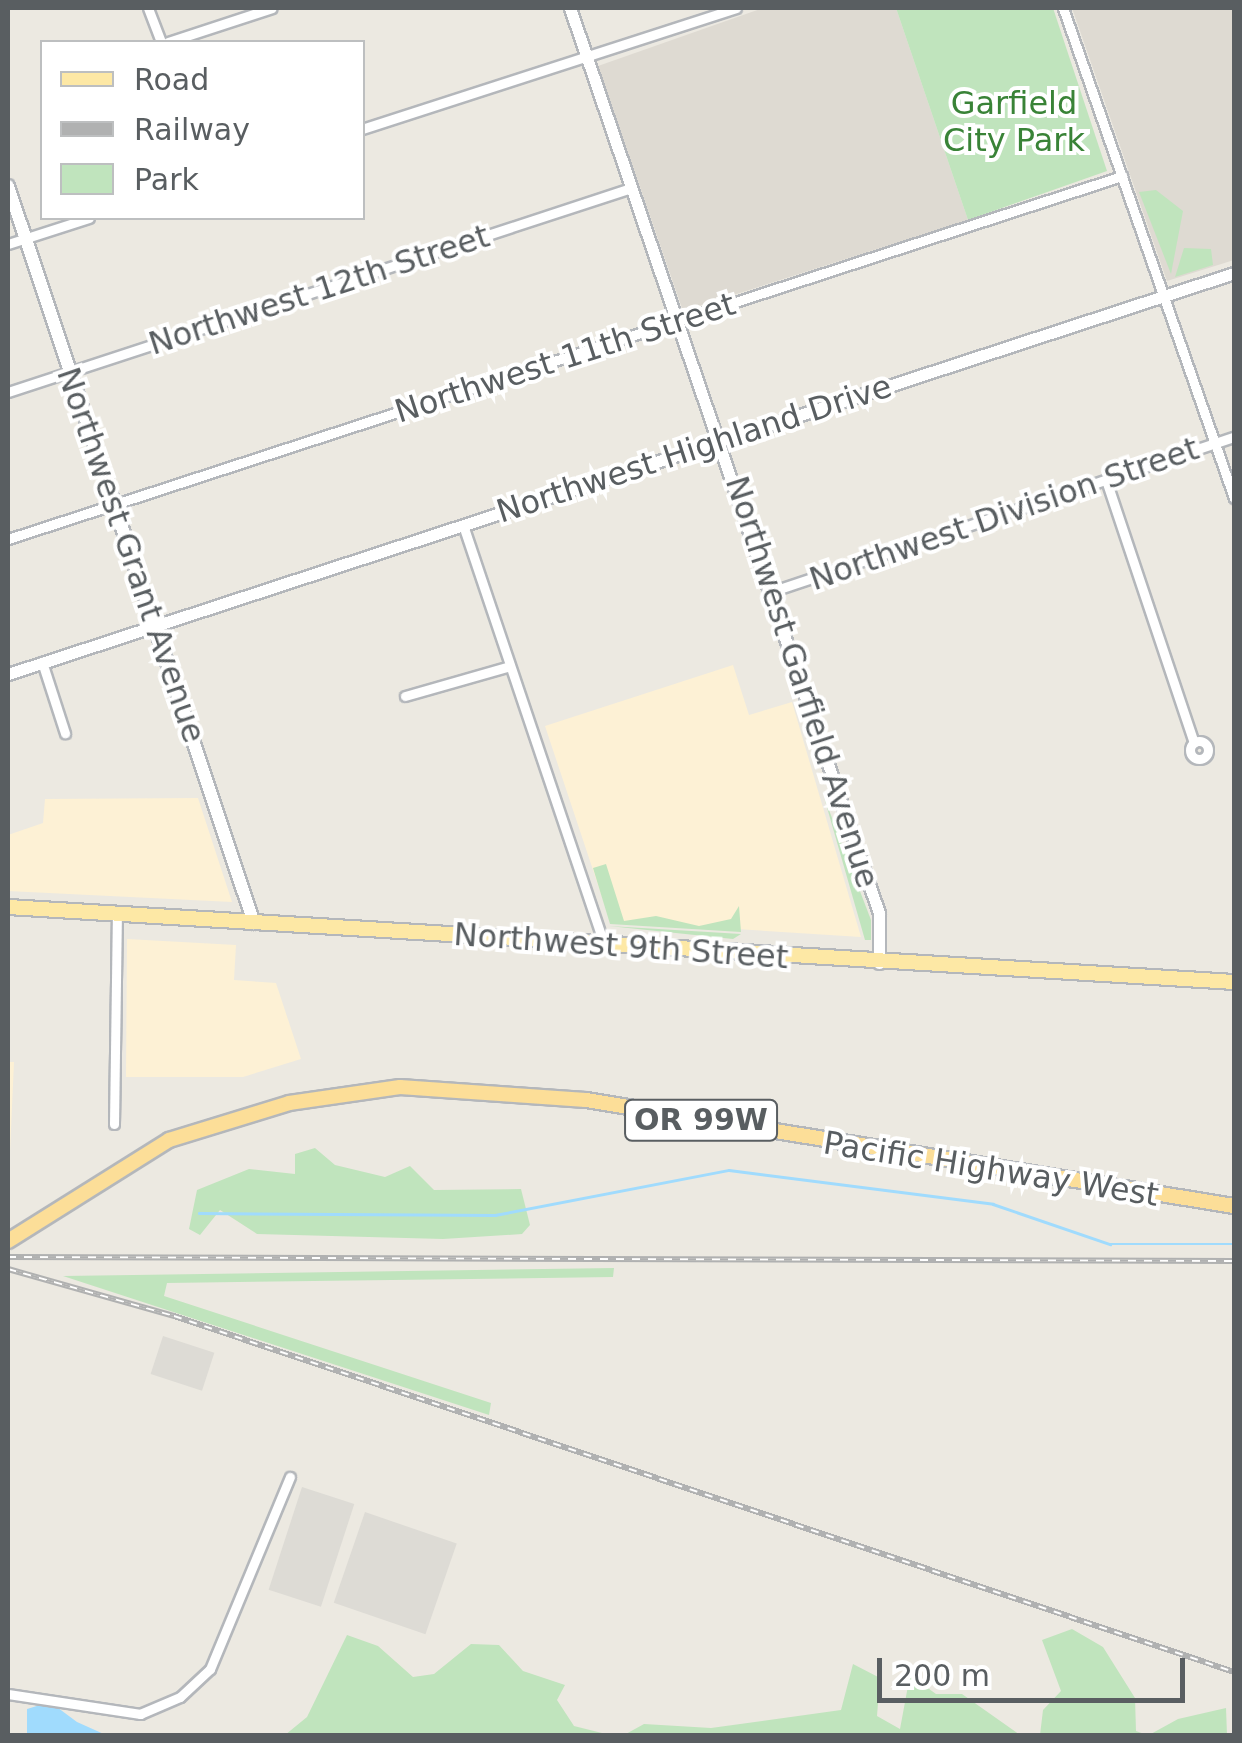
<!DOCTYPE html>
<html>
<head>
<meta charset="utf-8">
<style>
	body { margin:0 }
	#map { position:relative; width:1242px; height:1743px; overflow:hidden; background:#ece9e1; font-family:"DejaVu Sans",sans-serif }
	div>[style] { position:absolute }
	.commercial>* { inset:0; background:#fdf1d5 }
	.industrial>* { inset:0; background:#dddbd5; transform-origin:0 0 }
	.education>* { inset:0; background:#dedad2 }
	.green>* { inset:0; background:#c0e4bd }
	.water>* { inset:0; background:#a0dbfd }
	.stream>* { height:2.5px; margin:-1.25px; padding:0 1.25px; transform-origin:1.25px; border-radius:1.25px; background:#a0dbfd }
	.roads { filter:drop-shadow(2px 0 #b4b7bb) drop-shadow(-2px 0 #b4b7bb) drop-shadow(0 2px #b4b7bb) drop-shadow(0 -2px #b4b7bb) }
	.minor>* { height:9px; margin:-4.5px; padding:0 4.5px; transform-origin:4.5px; border-radius:4.5px; background:#fff }
	.minor>.ring { margin:-4.5px; padding:0; box-sizing:content-box; background:none; border:9px solid #fff; border-radius:50% }
	.tertiary>* { height:11px; margin:-5.5px; padding:0 5.5px; transform-origin:5.5px; border-radius:5.5px; background:#fff }
	.secondary>* { height:12px; margin:-6px; padding:0 6px; transform-origin:6px; border-radius:6px; background:#fff }
	.primary>* { height:14px; margin:-7px; padding:0 7px; transform-origin:7px; border-radius:7px; background:#fde8a5 }
	.trunk>* { height:14px; margin:-7px; padding:0 7px; transform-origin:7px; border-radius:7px; background:#fcde98 }
	.rail>* { height:6px; margin-top:-3px; transform-origin:0; background:repeating-linear-gradient(90deg,#fff 0 8px,#b0b1b1 0 16px); box-sizing:border-box; border-block:2px solid #b0b1b1 }
	span { translate:-50% -50%; white-space:nowrap; text-align:center; line-height:1.15; -webkit-text-stroke:8px #fff; paint-order:stroke }
	.shield-label span { padding:2px 8px; background:#fff; border:2px solid; border-radius:8px; -webkit-text-stroke-width:0 }
	.shield-label { font-size:30px; color:#595e61; font-weight:700 }
	.park-label { font-size:32px; color:#398337 }
	.street-label { font-size:32px; color:#595e61 }
	.frame { position:absolute; inset:0; border:10px solid #595e61; pointer-events:none }
	.legend { position:absolute; left:40px; top:40px; width:325px; height:180px; box-sizing:border-box; background:#fff; border:2px solid #bdbfc0; margin:0; padding:12px 18px; list-style:none; font-size:30px; color:#595e61 }
	.legend li { display:flex; align-items:center; gap:20px; height:50px }
	.legend b { width:50px; border:2px solid #bdbfc0 }
	.scale { position:absolute; left:877px; top:1658px; width:308px; height:45px; box-sizing:border-box; border:5px solid #595e61; border-top:0; padding-left:12px; font-size:30px; line-height:35px; white-space:nowrap; color:#595e61; -webkit-text-stroke:8px #fff; paint-order:stroke }
</style>
</head>
<body>
<div id="map">
	<div class="commercial">
		<div style="clip-path:polygon(733px 665px,749px 715px,792px 702px,861px 937px,610px 921px,545px 726px)"></div>
		<div style="clip-path:polygon(198px 798px,232px 902px,8px 891px,8px 835px,43px 823px,45px 799px)"></div>
		<div style="clip-path:polygon(127px 939px,236px 945px,234px 980px,276px 983px,301px 1059px,243px 1077px,126px 1077px)"></div>
		<div style="clip-path:polygon(8px 1062px,14px 1062px,8px 1196px)"></div>
	</div>
	<div class="industrial">
		<div style="left:163px;top:1336px;width:54px;height:40px;rotate:18deg"></div>
		<div style="left:302px;top:1487px;width:55px;height:108px;rotate:18deg"></div>
		<div style="left:365px;top:1512px;width:97px;height:96px;rotate:19deg"></div>
	</div>
	<div class="education">
		<div style="clip-path:polygon(763px 8px,896px 8px,968px 220px,683px 311px,598px 66px)"></div>
		<div style="clip-path:polygon(1072px 8px,1234px 8px,1234px 260px,1167px 281px)"></div>
	</div>
	<div class="green">
		<div style="clip-path:polygon(896px 8px,1053px 8px,1107px 171px,968px 220px)"></div>
		<div style="clip-path:polygon(1156px 190px,1183px 211px,1171px 274px,1139px 192px)"></div>
		<div style="clip-path:polygon(1184px 248px,1211px 249px,1213px 265px,1175px 277px)"></div>
		<div style="clip-path:polygon(824px 797px,871px 920px,871px 940px,865px 940px)"></div>
		<div style="clip-path:polygon(606px 864px,624px 921px,656px 916px,699px 926px,731px 919px,739px 906px,741px 932px,610px 924px,593px 868px)"></div>
		<div style="clip-path:polygon(609px 926px,741px 934px,733px 939px)"></div>
		<div style="clip-path:polygon(315px 1148px,335px 1165px,385px 1177px,410px 1166px,434px 1190px,521px 1189px,530px 1225px,522px 1234px,443px 1239px,257px 1234px,220px 1210px,200px 1235px,189px 1229px,197px 1190px,249px 1169px,295px 1174px,295px 1154px)"></div>
		<div style="clip-path:polygon(614px 1268px,613px 1277px,167px 1283px,164px 1296px,491px 1403px,489px 1415px,63px 1276px)"></div>
		<div style="clip-path:polygon(1072px 1629px,1103px 1647px,1135px 1698px,1136px 1731px,1147px 1735px,1040px 1735px,1043px 1710px,1061px 1691px,1042px 1640px)"></div>
		<div style="clip-path:polygon(347px 1635px,378px 1646px,413px 1677px,434px 1674px,471px 1644px,499px 1645px,523px 1671px,565px 1685px,557px 1700px,574px 1726px,610px 1735px,285px 1735px,307px 1717px)"></div>
		<div style="clip-path:polygon(853px 1664px,880px 1678px,877px 1716px,900px 1729px,910px 1675px,936px 1694px,962px 1694px,1020px 1735px,624px 1735px,644px 1724px,711px 1728px,841px 1710px)"></div>
		<div style="clip-path:polygon(1226px 1708px,1227px 1735px,1149px 1735px,1178px 1719px)"></div>
	</div>
	<div class="water">
		<div style="clip-path:polygon(50px 1702px,77px 1722px,106px 1735px,27px 1735px,27px 1709px)"></div>
	</div>
	<div class="stream">
		<div style="left:199px;top:1213px;width:296px;rotate:0.4deg"></div>
		<div style="left:495px;top:1215px;width:238px;rotate:-10.9deg"></div>
		<div style="left:729px;top:1170px;width:266px;rotate:7.3deg"></div>
		<div style="left:993px;top:1204px;width:124px;rotate:18.9deg"></div>
		<div style="left:1110px;top:1244px;width:124px"></div>
	</div>
	<div class="roads">
		<div class="minor">
			<div style="left:148px;top:8px;width:36px;rotate:69deg"></div>
			<div style="left:1063px;top:8px;width:519px;rotate:70.76deg"></div>
			<div style="left:168px;top:42px;width:109px;rotate:-18.1deg"></div>
			<div style="left:362px;top:129px;width:393px;rotate:-17.9deg"></div>
			<div style="left:8px;top:244px;width:85px;rotate:-17.8deg"></div>
			<div style="left:8px;top:392px;width:656px;rotate:-18.13deg"></div>
			<div style="left:1106px;top:480px;width:277px;rotate:71.5deg"></div>
			<div style="left:463px;top:525px;width:443px;rotate:71.4deg"></div>
			<div style="left:8px;top:539px;width:1172px;rotate:-18.05deg"></div>
			<div style="left:773px;top:591px;width:486px;rotate:-18.5deg"></div>
			<div style="left:42px;top:662px;width:75px;rotate:72.1deg"></div>
			<div style="left:405px;top:696px;width:109px;rotate:-15.9deg"></div>
			<div class="ring" style="left:1190px;top:741px;width:9px;height:9px"></div>
			<div style="left:114px;top:1124px;width:210px;rotate:-89.2deg"></div>
			<div style="left:8px;top:1694px;width:134px;rotate:8.6deg"></div>
			<div style="left:140px;top:1714px;width:43px;rotate:-23deg"></div>
			<div style="left:180px;top:1697px;width:41px;rotate:-43deg"></div>
			<div style="left:210px;top:1669px;width:208px;rotate:-67.4deg"></div>
		</div>
		<div class="tertiary">
			<div style="left:570px;top:8px;width:956px;rotate:71.15deg"></div>
			<div style="left:879px;top:913px;width:50px;rotate:90deg"></div>
			<div style="left:8px;top:674px;width:1290px;rotate:-18.11deg"></div>
		</div>
		<div class="secondary">
			<div style="left:8px;top:186px;width:777px;rotate:71.54deg"></div>
		</div>
		<div class="primary">
			<div style="left:8px;top:907px;width:1228px;rotate:3.5deg"></div>
		</div>
		<div class="trunk">
			<div style="left:8px;top:1241px;width:190px;rotate:-32.1deg"></div>
			<div style="left:169px;top:1140px;width:126px;rotate:-17.1deg"></div>
			<div style="left:289px;top:1103px;width:112px;rotate:-8.2deg"></div>
			<div style="left:400px;top:1087px;width:186px;rotate:4deg"></div>
			<div style="left:586px;top:1100px;width:657px;rotate:9.29deg"></div>
		</div>
	</div>
	<div class="rail">
		<div style="left:8px;top:1257px;width:1226px;rotate:0.19deg"></div>
		<div style="left:8px;top:1269px;width:173px;rotate:15.8deg"></div>
		<div style="left:174px;top:1316px;width:1118px;rotate:18.56deg"></div>
	</div>
	<div class="shield-label">
		<span style="left:701px;top:1120px">OR 99W</span>
	</div>
	<div class="park-label">
		<span style="left:1014px;top:122px">Garfield<br>City Park</span>
	</div>
	<div class="street-label">
		<span style="left:319px;top:290px;rotate:-18deg">Northwest 12th Street</span>
		<span style="left:565px;top:358px;rotate:-18deg">Northwest 11th Street</span>
		<span style="left:694px;top:449px;rotate:-18deg">Northwest Highland Drive</span>
		<span style="left:1004px;top:514px;rotate:-19deg">Northwest Division Street</span>
		<span style="left:131px;top:555px;rotate:71deg">Northwest Grant Avenue</span>
		<span style="left:802px;top:682px;rotate:72deg">Northwest Garfield Avenue</span>
		<span style="left:621px;top:946px;rotate:4deg">Northwest 9th Street</span>
		<span style="left:991px;top:1169px;rotate:9deg">Pacific Highway West</span>
	</div>
	<div class="frame"></div>
	<ul class="legend">
	<li><b style="height:12px;background:#fde8a5"></b>Road</li>
	<li><b style="height:12px;background:#b0b1b1"></b>Railway</li>
	<li><b style="height:28px;background:#c0e4bd"></b>Park</li>
	</ul>
	<div class="scale">200 m</div>
</div>
</body>
</html>
